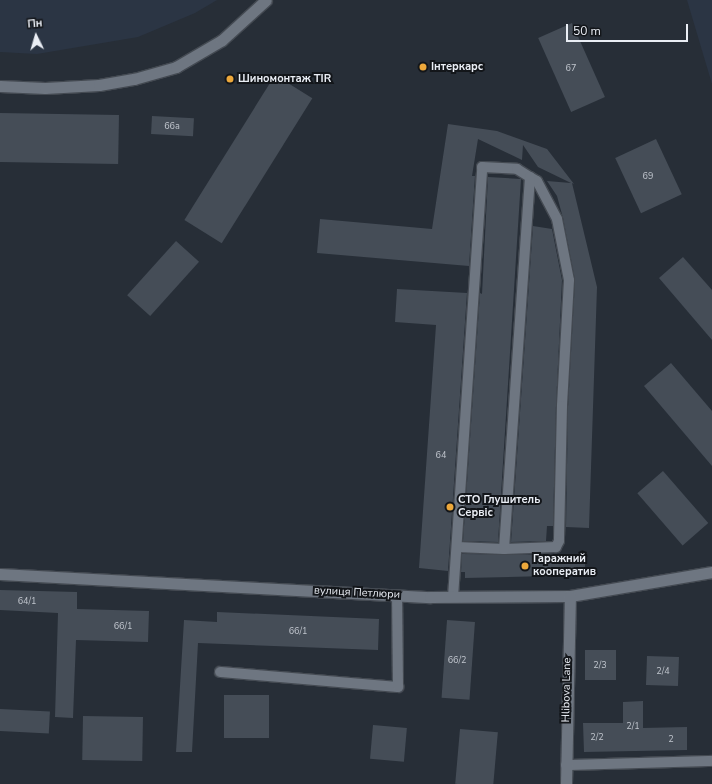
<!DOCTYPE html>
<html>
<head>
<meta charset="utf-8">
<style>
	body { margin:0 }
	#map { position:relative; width:712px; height:784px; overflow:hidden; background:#272e37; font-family:"Nunito Sans",sans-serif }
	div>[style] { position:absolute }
	.built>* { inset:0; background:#2b3544 }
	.building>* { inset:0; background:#454d57; transform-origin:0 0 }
	.roads { filter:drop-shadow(1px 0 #444a52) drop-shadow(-1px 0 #444a52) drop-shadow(0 1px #444a52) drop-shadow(0 -1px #444a52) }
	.service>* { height:10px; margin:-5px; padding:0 5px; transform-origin:5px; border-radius:5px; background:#6e7681 }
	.minor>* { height:11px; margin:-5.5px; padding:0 5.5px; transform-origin:5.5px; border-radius:5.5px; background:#6e7681 }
	.secondary>* { height:11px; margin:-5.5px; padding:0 5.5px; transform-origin:5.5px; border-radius:5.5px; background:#6e7681 }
	.dots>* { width:11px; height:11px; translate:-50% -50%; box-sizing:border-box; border:2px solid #13161a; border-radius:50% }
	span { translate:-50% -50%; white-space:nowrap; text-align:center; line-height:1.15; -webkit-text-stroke:4px #13161a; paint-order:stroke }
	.number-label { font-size:9px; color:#c1c6ce }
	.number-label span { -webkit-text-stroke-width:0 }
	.poi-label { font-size:11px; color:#eaeef5; font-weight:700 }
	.left { translate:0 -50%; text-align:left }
	.street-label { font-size:11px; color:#eaeef5 }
	.north { position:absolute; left:16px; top:16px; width:40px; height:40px; -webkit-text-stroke:3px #13161a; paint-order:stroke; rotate:355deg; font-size:11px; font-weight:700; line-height:16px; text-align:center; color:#eaeef5 }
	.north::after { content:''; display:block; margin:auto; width:14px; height:18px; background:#eaeef5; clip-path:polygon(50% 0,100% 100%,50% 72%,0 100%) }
	.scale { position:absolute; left:566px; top:24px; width:122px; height:18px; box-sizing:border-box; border:2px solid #eaeef5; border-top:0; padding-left:5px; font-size:12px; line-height:14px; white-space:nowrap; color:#eaeef5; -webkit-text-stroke:3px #13161a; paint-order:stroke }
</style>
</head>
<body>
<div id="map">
	<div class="built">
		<div style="clip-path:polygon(0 0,217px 0,195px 13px,138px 37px,37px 54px,0 52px)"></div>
		<div style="clip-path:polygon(687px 0,712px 0,712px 84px)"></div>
	</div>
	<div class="building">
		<div style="left:572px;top:23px;width:81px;height:37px;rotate:66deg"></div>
		<div style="left:275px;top:75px;width:44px;height:171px;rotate:32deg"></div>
		<div style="left:0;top:113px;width:119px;height:49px;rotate:1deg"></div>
		<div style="left:152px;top:116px;width:42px;height:18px;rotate:3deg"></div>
		<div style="clip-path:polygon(448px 124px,497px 131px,547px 149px,574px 184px,572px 183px,597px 287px,589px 528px,566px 527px,568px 406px,575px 280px,563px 218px,557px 196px,547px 181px,571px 183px,538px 167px,523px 145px,522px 160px,478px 139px,472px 176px,475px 176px,469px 266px,317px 253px,320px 219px,432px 229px)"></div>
		<div style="left:656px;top:139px;width:61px;height:45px;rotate:65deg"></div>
		<div style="clip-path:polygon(488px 177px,521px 179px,498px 542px,463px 541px,480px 293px,482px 294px)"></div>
		<div style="clip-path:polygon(533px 226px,552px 229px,562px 280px,556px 406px,553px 526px,547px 526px,546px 541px,511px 542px)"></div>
		<div style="left:176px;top:241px;width:31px;height:73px;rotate:42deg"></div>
		<div style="clip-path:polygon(683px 257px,712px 290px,712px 340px,659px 278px)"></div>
		<div style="clip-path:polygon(397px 289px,467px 293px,448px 571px,419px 568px,436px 325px,395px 322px)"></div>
		<div style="clip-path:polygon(671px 363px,712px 411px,712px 466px,644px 386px)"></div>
		<div style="left:663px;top:471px;width:69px;height:34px;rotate:49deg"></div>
		<div style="clip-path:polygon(462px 554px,585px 555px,585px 575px,465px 578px,465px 572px,461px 572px)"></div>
		<div style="clip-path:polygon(0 590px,77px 592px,77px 609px,149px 611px,148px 642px,76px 640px,73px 718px,55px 717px,58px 613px,0 610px)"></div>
		<div style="clip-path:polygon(217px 612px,379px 619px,378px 650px,198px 643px,192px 752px,176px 752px,184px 620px,217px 622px)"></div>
		<div style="left:447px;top:620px;width:28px;height:78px;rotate:4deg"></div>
		<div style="left:585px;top:650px;width:31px;height:30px"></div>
		<div style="left:647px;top:656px;width:32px;height:29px;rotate:2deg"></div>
		<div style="left:224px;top:695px;width:45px;height:43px"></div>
		<div style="clip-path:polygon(643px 701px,643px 728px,687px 727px,687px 750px,584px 752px,583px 723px,623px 723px,623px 702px)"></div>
		<div style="left:0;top:709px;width:50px;height:22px;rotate:3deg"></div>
		<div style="left:83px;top:716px;width:60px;height:44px;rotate:1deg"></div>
		<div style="left:373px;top:725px;width:34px;height:34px;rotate:5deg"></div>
		<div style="left:460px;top:729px;width:38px;height:55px;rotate:5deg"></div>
	</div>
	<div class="roads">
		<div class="service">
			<div style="left:457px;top:547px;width:47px;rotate:2.4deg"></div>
			<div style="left:453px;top:597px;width:431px;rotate:-86.1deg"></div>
			<div style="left:482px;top:167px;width:35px;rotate:3deg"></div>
			<div style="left:517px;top:169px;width:15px;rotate:32deg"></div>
			<div style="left:530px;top:177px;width:8px;rotate:30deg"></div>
			<div style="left:537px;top:181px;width:43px;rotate:62.2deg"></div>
			<div style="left:557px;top:219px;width:62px;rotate:78.9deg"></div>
			<div style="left:569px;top:280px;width:126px;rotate:93.2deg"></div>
			<div style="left:562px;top:406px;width:135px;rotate:91.3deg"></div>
			<div style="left:559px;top:541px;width:7px;rotate:117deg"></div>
			<div style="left:556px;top:547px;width:52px;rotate:177.8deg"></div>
			<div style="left:504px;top:549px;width:373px;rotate:-86deg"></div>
			<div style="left:220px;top:672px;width:179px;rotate:4.8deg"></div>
			<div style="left:398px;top:687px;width:92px;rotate:-90.6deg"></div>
			<div style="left:566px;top:765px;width:146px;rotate:-1.6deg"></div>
		</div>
		<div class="minor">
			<div style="left:0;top:574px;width:431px;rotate:3.1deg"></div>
			<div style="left:430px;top:597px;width:140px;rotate:-0.4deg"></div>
			<div style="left:570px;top:596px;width:144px;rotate:-9.6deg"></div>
			<div style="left:566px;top:784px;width:188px;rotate:-88.8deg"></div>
		</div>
		<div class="secondary">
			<div style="left:0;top:86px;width:45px;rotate:2.5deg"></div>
			<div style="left:45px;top:88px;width:54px;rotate:-3.2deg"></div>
			<div style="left:99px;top:85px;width:36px;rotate:-10deg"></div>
			<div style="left:134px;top:79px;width:44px;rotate:-15.9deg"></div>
			<div style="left:176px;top:67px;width:53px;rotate:-30.4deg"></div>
			<div style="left:222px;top:40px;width:59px;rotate:-42.3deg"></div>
		</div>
	</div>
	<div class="dots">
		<div style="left:423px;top:67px;background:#eda83b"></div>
		<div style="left:230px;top:79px;background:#eda83b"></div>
		<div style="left:450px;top:507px;background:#eda83b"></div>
		<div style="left:525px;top:566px;background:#eda83b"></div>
	</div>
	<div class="number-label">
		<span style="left:571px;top:68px">67</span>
		<span style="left:172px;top:126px">66а</span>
		<span style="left:648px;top:176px">69</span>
		<span style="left:441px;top:455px">64</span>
		<span style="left:27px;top:601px">64/1</span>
		<span style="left:123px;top:626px">66/1</span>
		<span style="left:298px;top:631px">66/1</span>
		<span style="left:457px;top:660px">66/2</span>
		<span style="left:600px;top:665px">2/3</span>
		<span style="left:663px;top:671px">2/4</span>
		<span style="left:633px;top:726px">2/1</span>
		<span style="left:597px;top:737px">2/2</span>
		<span style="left:671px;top:739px">2</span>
	</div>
	<div class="poi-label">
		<span class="left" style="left:431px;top:67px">Інтеркарс</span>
		<span class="left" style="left:238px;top:79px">Шиномонтаж TIR</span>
		<span class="left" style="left:458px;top:507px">СТО Глушитель<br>Сервіс</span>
		<span class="left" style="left:533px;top:566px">Гаражний<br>кооператив</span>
	</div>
	<div class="street-label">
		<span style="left:357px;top:593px;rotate:3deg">вулиця Петлюри</span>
		<span style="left:567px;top:690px;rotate:-89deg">Hlibova Lane</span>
	</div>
	<div class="north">Пн</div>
	<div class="scale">50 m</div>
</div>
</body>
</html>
